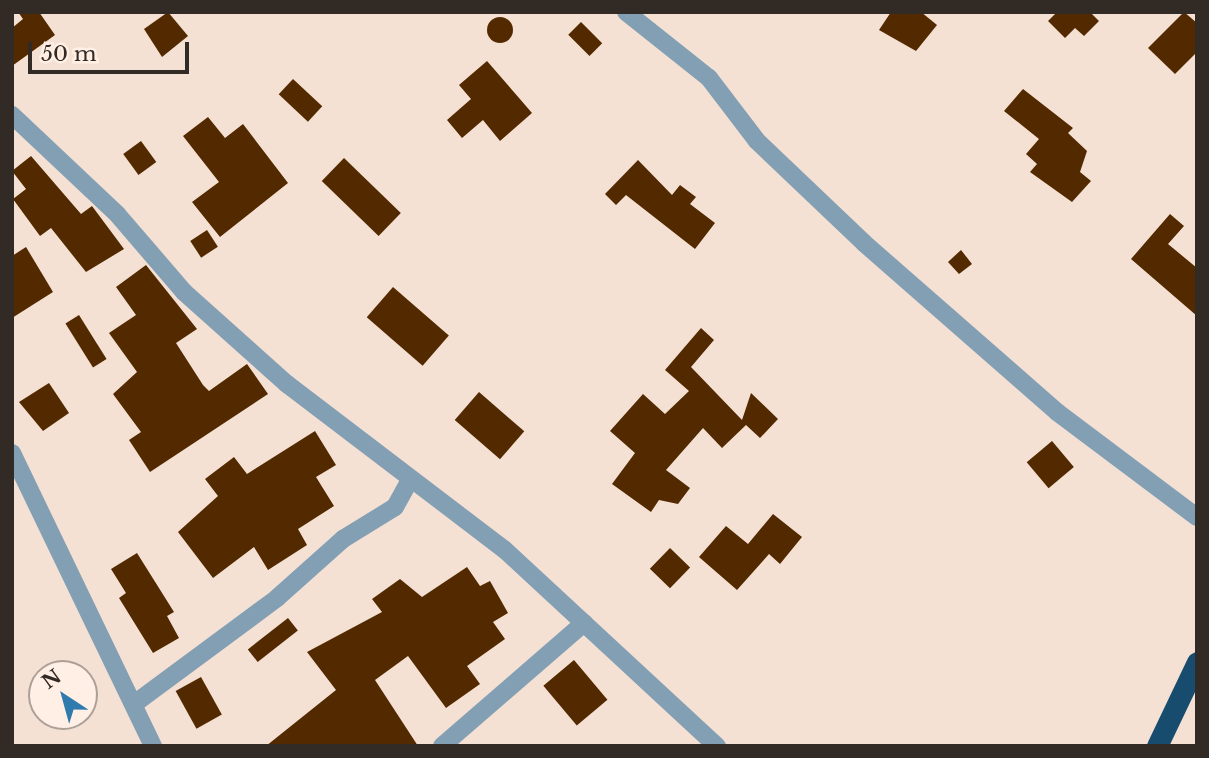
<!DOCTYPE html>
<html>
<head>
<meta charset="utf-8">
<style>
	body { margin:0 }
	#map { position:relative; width:1209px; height:758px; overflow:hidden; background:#f4e1d3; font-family:"Libre Baskerville",serif }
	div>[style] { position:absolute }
	.building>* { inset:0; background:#532900; transform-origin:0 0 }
	.round { border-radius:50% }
	.street>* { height:18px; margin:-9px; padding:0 9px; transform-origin:9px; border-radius:9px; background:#839fb4 }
	.highway>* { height:21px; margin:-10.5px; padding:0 10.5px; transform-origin:10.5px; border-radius:10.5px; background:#184c6f }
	span { translate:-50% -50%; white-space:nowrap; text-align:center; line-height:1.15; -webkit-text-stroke:7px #ffefe4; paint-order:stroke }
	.frame { position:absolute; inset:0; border:14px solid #322a25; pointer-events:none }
	.north { position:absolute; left:28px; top:660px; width:70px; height:70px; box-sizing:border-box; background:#ffefe4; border:2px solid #ada098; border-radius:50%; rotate:324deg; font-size:19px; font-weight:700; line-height:28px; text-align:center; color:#322a25 }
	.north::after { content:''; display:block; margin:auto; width:24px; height:32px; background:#2f7bad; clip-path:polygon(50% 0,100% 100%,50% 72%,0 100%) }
	.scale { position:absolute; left:28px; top:42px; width:161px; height:32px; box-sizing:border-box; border:4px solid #322a25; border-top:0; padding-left:9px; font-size:21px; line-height:24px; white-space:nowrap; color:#322a25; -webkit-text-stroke:5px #ffefe4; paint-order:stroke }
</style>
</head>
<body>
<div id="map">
	<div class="building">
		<div style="clip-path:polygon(18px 12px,39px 12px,55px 35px,12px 66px,12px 28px,23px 19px)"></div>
		<div style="clip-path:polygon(168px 12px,188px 36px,162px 57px,144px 29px)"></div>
		<div style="clip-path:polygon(891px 12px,921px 12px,937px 25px,916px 51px,879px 30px)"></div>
		<div style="clip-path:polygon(1057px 12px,1090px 12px,1099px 21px,1084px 36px,1075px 28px,1065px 38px,1048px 21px)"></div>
		<div style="clip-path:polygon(1184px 12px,1197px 23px,1197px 52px,1175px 74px,1148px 48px)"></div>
		<div class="round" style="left:487px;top:17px;width:26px;height:26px"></div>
		<div style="left:581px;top:22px;width:30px;height:18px;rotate:45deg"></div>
		<div style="clip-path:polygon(487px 61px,532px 113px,500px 141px,483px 120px,462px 138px,447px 120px,471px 99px,459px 85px)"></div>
		<div style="left:293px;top:79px;width:40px;height:21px;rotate:43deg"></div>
		<div style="clip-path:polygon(1023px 89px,1073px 128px,1068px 133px,1087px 151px,1080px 172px,1091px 181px,1072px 202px,1030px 172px,1037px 164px,1026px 154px,1039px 139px,1004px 111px)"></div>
		<div style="clip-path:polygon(208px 117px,225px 138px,243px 124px,288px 183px,220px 237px,192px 202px,219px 182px,183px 136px)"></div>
		<div style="left:141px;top:141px;width:26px;height:22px;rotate:54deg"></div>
		<div style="clip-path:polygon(31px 156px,81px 214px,92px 206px,124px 249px,86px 272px,51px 228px,40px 236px,13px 199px,26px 189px,12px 171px)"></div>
		<div style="left:344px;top:158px;width:79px;height:32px;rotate:44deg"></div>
		<div style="clip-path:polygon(638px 160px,672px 195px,680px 185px,696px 197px,690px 204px,715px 223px,695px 249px,626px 195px,616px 205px,605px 194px)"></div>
		<div style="clip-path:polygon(1170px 214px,1184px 226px,1168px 244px,1197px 268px,1197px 316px,1131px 259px)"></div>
		<div style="left:207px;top:230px;width:20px;height:20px;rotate:57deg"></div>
		<div style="clip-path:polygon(26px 247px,53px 292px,12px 318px,12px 256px)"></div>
		<div style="clip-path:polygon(961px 250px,972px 264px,959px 274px,948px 262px)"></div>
		<div style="clip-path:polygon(146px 265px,197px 329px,176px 343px,203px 385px,209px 391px,247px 364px,268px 394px,150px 472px,129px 440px,141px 432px,113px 394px,137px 372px,109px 333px,136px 315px,116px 287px)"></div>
		<div style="left:393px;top:287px;width:74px;height:40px;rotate:41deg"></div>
		<div style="left:79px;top:315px;width:52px;height:16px;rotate:58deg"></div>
		<div style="clip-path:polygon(701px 328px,714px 340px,691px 367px,742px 420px,751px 393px,778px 419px,760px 438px,746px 425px,722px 448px,703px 428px,666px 470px,690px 488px,678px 504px,659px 500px,651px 512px,612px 484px,635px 453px,610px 431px,643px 394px,665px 414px,689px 391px,665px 370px)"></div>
		<div style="clip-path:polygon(49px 383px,69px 413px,43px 431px,19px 402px)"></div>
		<div style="left:479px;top:392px;width:60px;height:37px;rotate:41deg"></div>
		<div style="clip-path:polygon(315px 431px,336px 465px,316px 477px,334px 506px,298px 529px,307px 545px,268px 570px,254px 547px,213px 578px,178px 532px,218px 496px,205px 479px,234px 457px,247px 474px)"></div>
		<div style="left:1052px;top:441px;width:34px;height:33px;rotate:50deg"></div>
		<div style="clip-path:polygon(773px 514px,802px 537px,780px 564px,769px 554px,737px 590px,699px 557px,726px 526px,748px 544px)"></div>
		<div style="left:670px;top:548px;width:28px;height:29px;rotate:44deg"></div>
		<div style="clip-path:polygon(137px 553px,174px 612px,167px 616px,179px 638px,153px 653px,119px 598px,126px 593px,111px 569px)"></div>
		<div style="clip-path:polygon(467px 567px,480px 586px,490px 581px,508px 613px,493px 622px,505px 639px,467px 666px,480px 684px,446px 708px,408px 656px,375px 680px,418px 746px,266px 746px,336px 690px,307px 652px,382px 612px,372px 599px,400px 579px,422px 597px)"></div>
		<div style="left:288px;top:618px;width:16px;height:51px;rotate:52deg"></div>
		<div style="left:574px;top:660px;width:52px;height:40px;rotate:50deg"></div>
		<div style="left:201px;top:677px;width:43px;height:29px;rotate:61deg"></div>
	</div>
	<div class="street">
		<div style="left:626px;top:12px;width:106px;rotate:38.5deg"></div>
		<div style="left:709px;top:78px;width:79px;rotate:52.7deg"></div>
		<div style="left:757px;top:141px;width:148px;rotate:43.6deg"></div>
		<div style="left:864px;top:243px;width:257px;rotate:41.2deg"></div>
		<div style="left:1057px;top:412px;width:175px;rotate:36.9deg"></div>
		<div style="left:12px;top:115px;width:144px;rotate:43.3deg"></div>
		<div style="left:117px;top:214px;width:103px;rotate:49.3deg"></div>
		<div style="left:184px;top:292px;width:138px;rotate:41.8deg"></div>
		<div style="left:287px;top:384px;width:274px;rotate:37.3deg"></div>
		<div style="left:505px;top:550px;width:289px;rotate:42.8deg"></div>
		<div style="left:12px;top:453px;width:325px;rotate:64.3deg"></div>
		<div style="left:134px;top:704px;width:178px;rotate:-36.5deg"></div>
		<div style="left:277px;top:598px;width:89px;rotate:-41.8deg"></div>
		<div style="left:343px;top:539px;width:61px;rotate:-31.6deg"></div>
		<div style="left:395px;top:507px;width:29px;rotate:-61deg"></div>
		<div style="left:442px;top:746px;width:188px;rotate:-40.9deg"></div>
	</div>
	<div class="highway">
		<div style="left:1157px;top:746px;width:93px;rotate:-64.5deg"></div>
	</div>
	<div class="frame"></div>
	<div class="north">N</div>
	<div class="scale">50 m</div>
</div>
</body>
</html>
